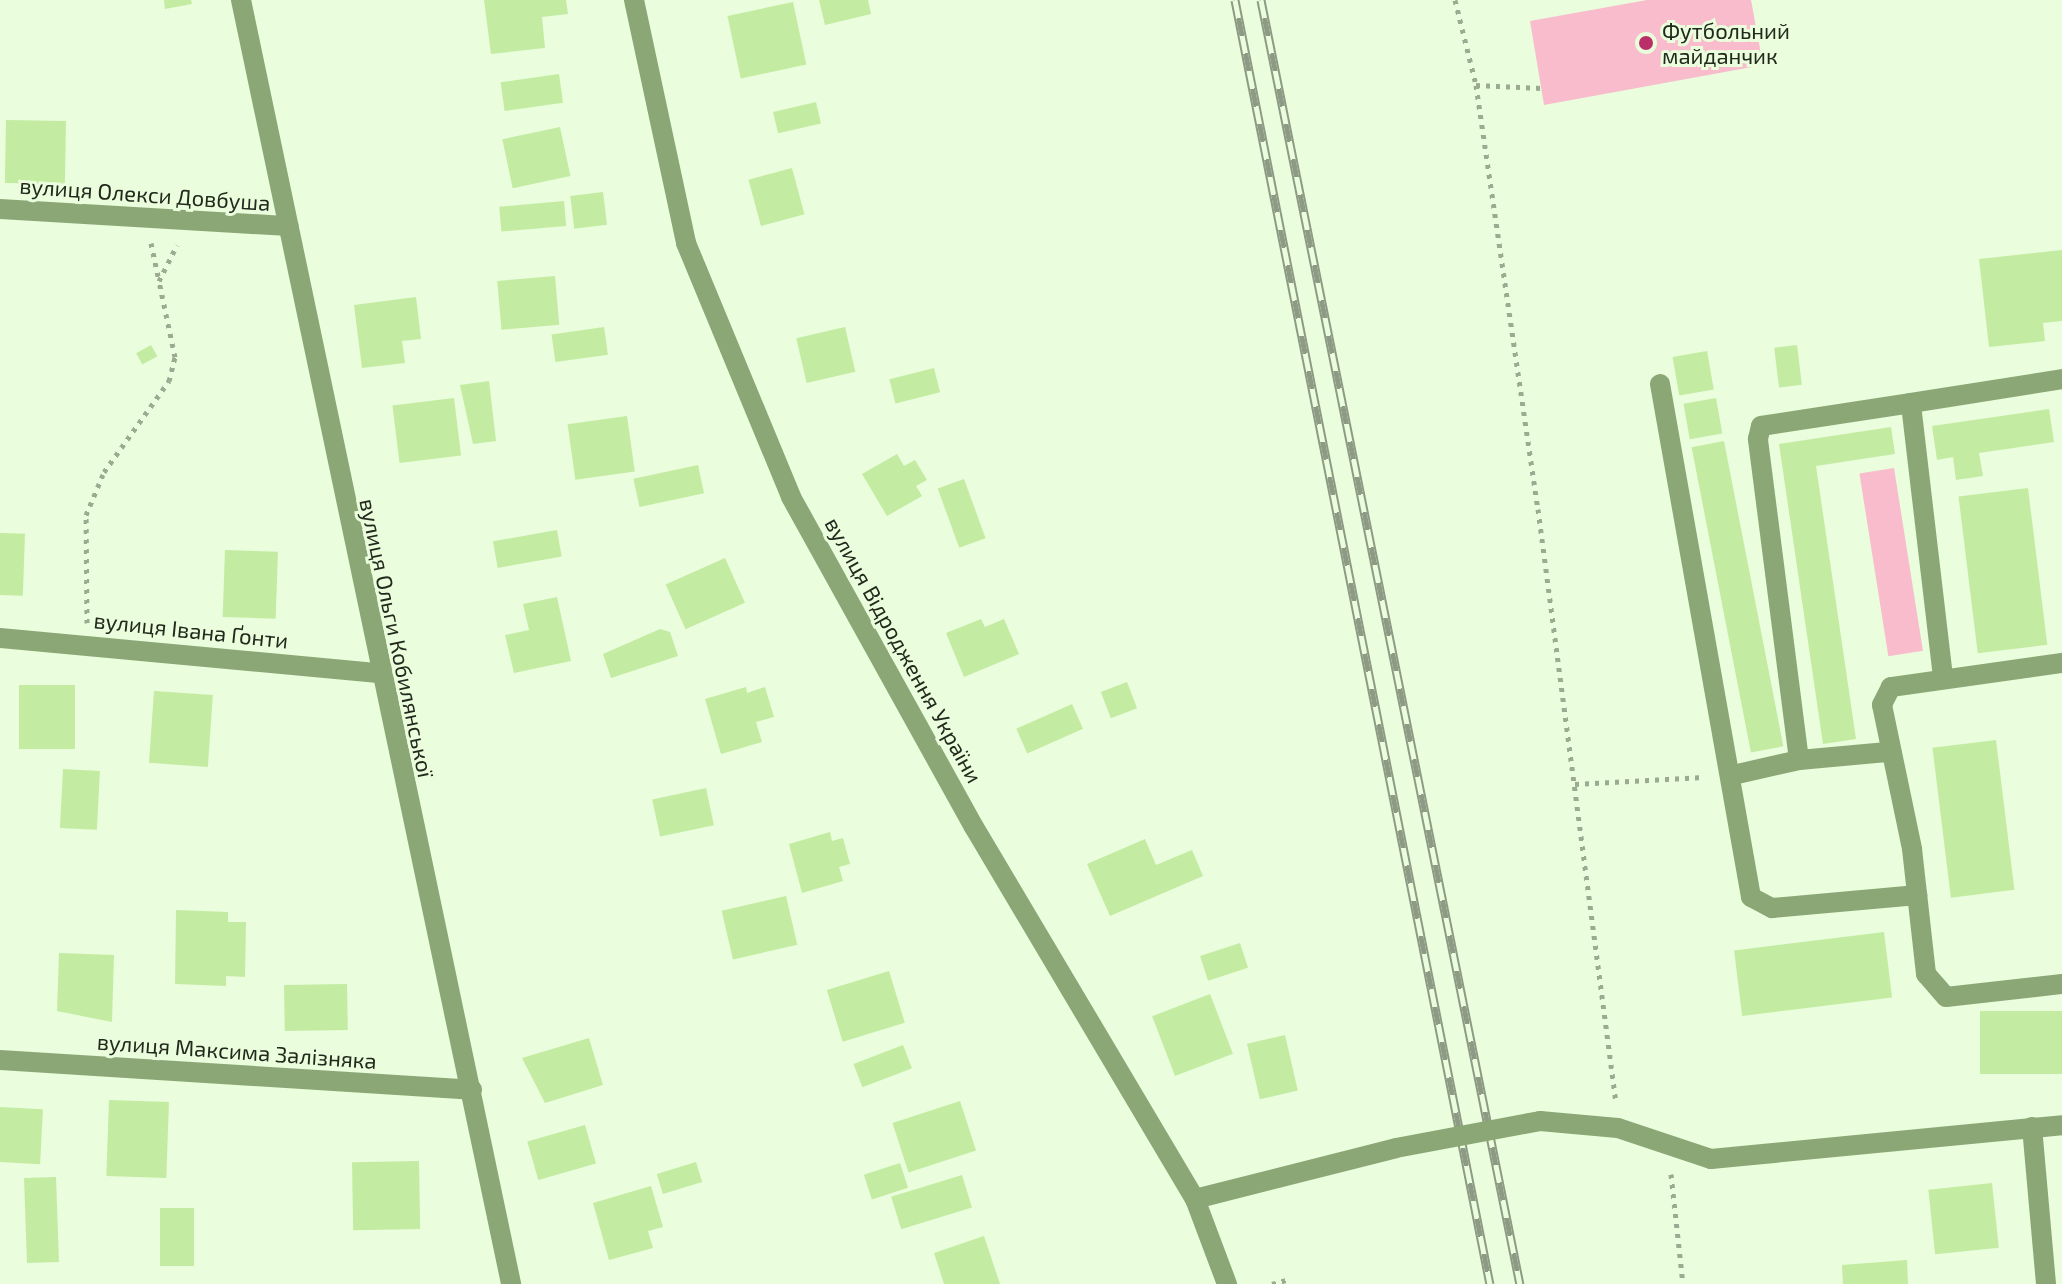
<!DOCTYPE html>
<html>
<head>
<meta charset="utf-8">
<style>
	body { margin:0 }
	#map { position:relative; width:2062px; height:1284px; overflow:hidden; background:#eafddc; font-family:"Exo 2",sans-serif }
	div>[style] { position:absolute }
	.green>* { inset:0; background:#f8bccd; transform-origin:0 0 }
	.building>* { inset:0; background:#c3eca2; transform-origin:0 0 }
	.path>* { height:5px; margin-top:-2.5px; transform-origin:0; background:repeating-linear-gradient(90deg,#9baa91 0 4px,transparent 0 10px) }
	.minor>* { height:20px; margin:-10px; padding:0 10px; transform-origin:10px; border-radius:10px; background:#8ba776 }
	.rail>* { height:9px; margin-top:-4.5px; transform-origin:0; background:repeating-linear-gradient(90deg,#eafddc 0 18px,#8e9b84 0 36px); box-sizing:border-box; border-block:2px solid #8e9b84 }
	.minor-bridge>* { height:20px; margin:-10px; padding:0 10px; transform-origin:10px; border-radius:10px; background:#8ba776 }
	.dots>* { width:22px; height:22px; translate:-50% -50%; box-sizing:border-box; border:4px solid #eafddc; border-radius:50% }
	span { translate:-50% -50%; white-space:nowrap; text-align:center; line-height:1.15; -webkit-text-stroke:6px #eafddc; paint-order:stroke }
	.poi-label { font-size:22px; color:#22291d }
	.left { translate:0 -50%; text-align:left }
	.street-label { font-size:22px; color:#22291d }
</style>
</head>
<body>
<div id="map">
	<div class="green">
		<div style="clip-path:polygon(1647px 0,1751px 0,1763px 65px,1544px 105px,1530px 21px)"></div>
		<div style="left:1894px;top:468px;width:185px;height:35px;rotate:81deg"></div>
	</div>
	<div class="building">
		<div style="clip-path:polygon(164px 0,191px 0,192px 4px,165px 9px)"></div>
		<div style="clip-path:polygon(484px 0,566px 0,568px 14px,542px 17px,545px 48px,491px 54px)"></div>
		<div style="clip-path:polygon(819px 0,868px 0,871px 14px,825px 25px)"></div>
		<div style="left:793px;top:2px;width:64px;height:67px;rotate:78deg"></div>
		<div style="left:559px;top:74px;width:29px;height:59px;rotate:82deg"></div>
		<div style="left:816px;top:102px;width:22px;height:44px;rotate:77deg"></div>
		<div style="left:6px;top:120px;width:60px;height:63px;rotate:1deg"></div>
		<div style="left:560px;top:127px;width:50px;height:59px;rotate:78deg"></div>
		<div style="left:792px;top:168px;width:48px;height:45px;rotate:75deg"></div>
		<div style="left:603px;top:192px;width:33px;height:33px;rotate:83deg"></div>
		<div style="left:564px;top:201px;width:25px;height:65px;rotate:85deg"></div>
		<div style="clip-path:polygon(2062px 250px,2062px 321px,2043px 323px,2045px 341px,1989px 347px,1979px 259px)"></div>
		<div style="left:555px;top:276px;width:49px;height:58px;rotate:85deg"></div>
		<div style="clip-path:polygon(416px 297px,421px 339px,402px 341px,405px 363px,362px 368px,354px 305px)"></div>
		<div style="left:604px;top:327px;width:28px;height:53px;rotate:82deg"></div>
		<div style="left:845px;top:327px;width:46px;height:50px;rotate:77deg"></div>
		<div style="left:151px;top:345px;width:13px;height:17px;rotate:61deg"></div>
		<div style="left:1797px;top:345px;width:40px;height:23px;rotate:83deg"></div>
		<div style="left:1707px;top:351px;width:39px;height:35px;rotate:80deg"></div>
		<div style="left:934px;top:368px;width:25px;height:46px;rotate:76deg"></div>
		<div style="clip-path:polygon(489px 381px,496px 441px,473px 444px,460px 385px)"></div>
		<div style="left:454px;top:398px;width:58px;height:62px;rotate:83deg"></div>
		<div style="left:1716px;top:398px;width:36px;height:33px;rotate:80deg"></div>
		<div style="clip-path:polygon(2049px 409px,2054px 442px,1979px 453px,1983px 476px,1956px 480px,1953px 457px,1937px 460px,1932px 426px)"></div>
		<div style="left:627px;top:416px;width:56px;height:60px;rotate:82deg"></div>
		<div style="clip-path:polygon(1891px 427px,1895px 454px,1816px 466px,1856px 739px,1823px 744px,1779px 444px)"></div>
		<div style="left:1724px;top:441px;width:311px;height:33px;rotate:79deg"></div>
		<div style="clip-path:polygon(897px 454px,904px 466px,915px 460px,927px 480px,916px 486px,922px 496px,887px 516px,862px 474px)"></div>
		<div style="left:698px;top:465px;width:29px;height:66px;rotate:78deg"></div>
		<div style="left:964px;top:479px;width:63px;height:28px;rotate:70deg"></div>
		<div style="left:2028px;top:488px;width:158px;height:70px;rotate:83deg"></div>
		<div style="left:557px;top:530px;width:27px;height:65px;rotate:80deg"></div>
		<div style="left:0;top:533px;width:25px;height:62px;rotate:2deg"></div>
		<div style="left:225px;top:550px;width:53px;height:67px;rotate:2deg"></div>
		<div style="left:725px;top:558px;width:49px;height:65px;rotate:66deg"></div>
		<div style="clip-path:polygon(557px 597px,571px 661px,514px 673px,505px 635px,529px 630px,523px 604px)"></div>
		<div style="clip-path:polygon(981px 619px,985px 627px,1004px 619px,1019px 654px,964px 677px,946px 633px)"></div>
		<div style="clip-path:polygon(660px 629px,670px 632px,678px 656px,611px 678px,603px 654px)"></div>
		<div style="left:1127px;top:682px;width:28px;height:28px;rotate:69deg"></div>
		<div style="left:19px;top:685px;width:56px;height:64px"></div>
		<div style="clip-path:polygon(746px 687px,747px 693px,765px 687px,774px 717px,756px 722px,762px 742px,721px 754px,705px 699px)"></div>
		<div style="left:154px;top:691px;width:59px;height:72px;rotate:4deg"></div>
		<div style="left:1072px;top:704px;width:27px;height:61px;rotate:66deg"></div>
		<div style="left:1996px;top:740px;width:151px;height:64px;rotate:83deg"></div>
		<div style="left:63px;top:769px;width:37px;height:59px;rotate:3deg"></div>
		<div style="left:706px;top:788px;width:38px;height:55px;rotate:78deg"></div>
		<div style="clip-path:polygon(830px 832px,832px 841px,843px 838px,850px 864px,839px 867px,843px 881px,802px 893px,789px 844px)"></div>
		<div style="clip-path:polygon(1145px 839px,1156px 865px,1192px 850px,1203px 876px,1110px 916px,1087px 864px)"></div>
		<div style="left:786px;top:896px;width:50px;height:66px;rotate:77deg"></div>
		<div style="clip-path:polygon(176px 910px,228px 912px,228px 922px,246px 922px,245px 977px,226px 976px,226px 986px,175px 984px)"></div>
		<div style="left:1884px;top:932px;width:66px;height:151px;rotate:83deg"></div>
		<div style="left:1240px;top:943px;width:26px;height:42px;rotate:72deg"></div>
		<div style="clip-path:polygon(59px 953px,114px 955px,112px 1022px,57px 1011px)"></div>
		<div style="left:889px;top:971px;width:54px;height:65px;rotate:73deg"></div>
		<div style="left:347px;top:984px;width:46px;height:63px;rotate:89deg"></div>
		<div style="left:1210px;top:994px;width:64px;height:62px;rotate:69deg"></div>
		<div style="left:2062px;top:1011px;width:63px;height:82px;rotate:90deg"></div>
		<div style="left:1285px;top:1035px;width:57px;height:39px;rotate:77deg"></div>
		<div style="clip-path:polygon(589px 1038px,603px 1085px,545px 1103px,522px 1058px)"></div>
		<div style="left:903px;top:1045px;width:25px;height:53px;rotate:69deg"></div>
		<div style="left:109px;top:1100px;width:60px;height:76px;rotate:2deg"></div>
		<div style="left:960px;top:1101px;width:52px;height:71px;rotate:72deg"></div>
		<div style="left:0;top:1107px;width:43px;height:55px;rotate:3deg"></div>
		<div style="left:585px;top:1125px;width:40px;height:60px;rotate:74deg"></div>
		<div style="left:419px;top:1161px;width:68px;height:67px;rotate:89deg"></div>
		<div style="left:696px;top:1162px;width:21px;height:41px;rotate:73deg"></div>
		<div style="left:900px;top:1163px;width:26px;height:38px;rotate:72deg"></div>
		<div style="left:962px;top:1175px;width:34px;height:74px;rotate:73deg"></div>
		<div style="left:56px;top:1177px;width:85px;height:32px;rotate:88deg"></div>
		<div style="left:1992px;top:1183px;width:65px;height:64px;rotate:84deg"></div>
		<div style="clip-path:polygon(651px 1186px,663px 1227px,648px 1231px,653px 1248px,609px 1260px,593px 1203px)"></div>
		<div style="left:160px;top:1208px;width:34px;height:58px"></div>
		<div style="clip-path:polygon(984px 1236px,1000px 1284px,944px 1284px,934px 1253px)"></div>
		<div style="clip-path:polygon(1907px 1260px,1908px 1284px,1843px 1284px,1842px 1265px)"></div>
	</div>
	<div class="path">
		<div style="left:1455px;top:0;width:88px;rotate:76.1deg"></div>
		<div style="left:1476px;top:85px;width:429px;rotate:81.7deg"></div>
		<div style="left:1538px;top:509px;width:599px;rotate:82.52deg"></div>
		<div style="left:1476px;top:85px;width:66px;rotate:2.6deg"></div>
		<div style="left:151px;top:243px;width:38px;rotate:78deg"></div>
		<div style="left:87px;top:623px;width:108px;rotate:-90.5deg"></div>
		<div style="left:86px;top:515px;width:47px;rotate:-67.3deg"></div>
		<div style="left:104px;top:472px;width:112px;rotate:-54.5deg"></div>
		<div style="left:169px;top:381px;width:25px;rotate:-76deg"></div>
		<div style="left:175px;top:357px;width:78px;rotate:-101.9deg"></div>
		<div style="left:159px;top:281px;width:40px;rotate:-63.4deg"></div>
		<div style="left:1575px;top:784px;width:129px;rotate:-3.1deg"></div>
		<div style="left:1671px;top:1174px;width:111px;rotate:83.8deg"></div>
		<div style="left:1272px;top:1284px;width:18px;rotate:-16deg"></div>
	</div>
	<div class="minor">
		<div style="left:241px;top:0;width:1312px;rotate:78.12deg"></div>
		<div style="left:634px;top:0;width:249px;rotate:77.9deg"></div>
		<div style="left:686px;top:243px;width:275px;rotate:67.5deg"></div>
		<div style="left:791px;top:497px;width:377px;rotate:61deg"></div>
		<div style="left:974px;top:827px;width:433px;rotate:59.3deg"></div>
		<div style="left:1195px;top:1199px;width:91px;rotate:69.4deg"></div>
		<div style="left:0;top:209px;width:289px;rotate:3.4deg"></div>
		<div style="left:1660px;top:384px;width:521px;rotate:79.94deg"></div>
		<div style="left:1751px;top:897px;width:24px;rotate:28deg"></div>
		<div style="left:1772px;top:908px;width:146px;rotate:-5.1deg"></div>
		<div style="left:0;top:638px;width:380px;rotate:5.3deg"></div>
		<div style="left:2062px;top:663px;width:173px;rotate:172deg"></div>
		<div style="left:1891px;top:687px;width:20px;rotate:117deg"></div>
		<div style="left:1882px;top:705px;width:147px;rotate:78.2deg"></div>
		<div style="left:1912px;top:849px;width:126px;rotate:83.6deg"></div>
		<div style="left:1926px;top:974px;width:30px;rotate:49deg"></div>
		<div style="left:1946px;top:997px;width:117px;rotate:-6.4deg"></div>
		<div style="left:1943px;top:677px;width:276px;rotate:-96.7deg"></div>
		<div style="left:1911px;top:403px;width:153px;rotate:-9deg"></div>
		<div style="left:1887px;top:752px;width:88px;rotate:174.8deg"></div>
		<div style="left:1799px;top:760px;width:324px;rotate:-97.3deg"></div>
		<div style="left:1758px;top:439px;width:13px;rotate:-77deg"></div>
		<div style="left:1761px;top:426px;width:152px;rotate:-8.7deg"></div>
		<div style="left:1733px;top:775px;width:68px;rotate:-12.8deg"></div>
		<div style="left:0;top:1060px;width:473px;rotate:3.6deg"></div>
		<div style="left:1540px;top:1121px;width:78px;rotate:5.1deg"></div>
		<div style="left:1618px;top:1128px;width:98px;rotate:18.4deg"></div>
		<div style="left:1711px;top:1159px;width:353px;rotate:-5.5deg"></div>
		<div style="left:2032px;top:1127px;width:158px;rotate:84.9deg"></div>
		<div style="left:1195px;top:1199px;width:207px;rotate:-14.2deg"></div>
	</div>
	<div class="rail">
		<div style="left:1235px;top:0;width:1309px;rotate:78.77deg"></div>
		<div style="left:1261px;top:0;width:1310px;rotate:78.6deg"></div>
	</div>
	<div class="minor-bridge">
		<div style="left:1396px;top:1148px;width:147px;rotate:-10.6deg"></div>
	</div>
	<div class="dots">
		<div style="left:1646px;top:43px;background:#ba2f68"></div>
	</div>
	<div class="poi-label">
		<span class="left" style="left:1662px;top:43px">Футбольний<br>майданчик</span>
	</div>
	<div class="street-label">
		<span style="left:145px;top:194px;rotate:4deg">вулиця Олекси Довбуша</span>
		<span style="left:191px;top:630px;rotate:6deg">вулиця Івана Ґонти</span>
		<span style="left:397px;top:638px;rotate:78deg">вулиця Ольги Кобилянської</span>
		<span style="left:904px;top:650px;rotate:61deg">вулиця Відродження України</span>
		<span style="left:237px;top:1051px;rotate:4deg">вулиця Максима Залізняка</span>
	</div>
</div>
</body>
</html>
